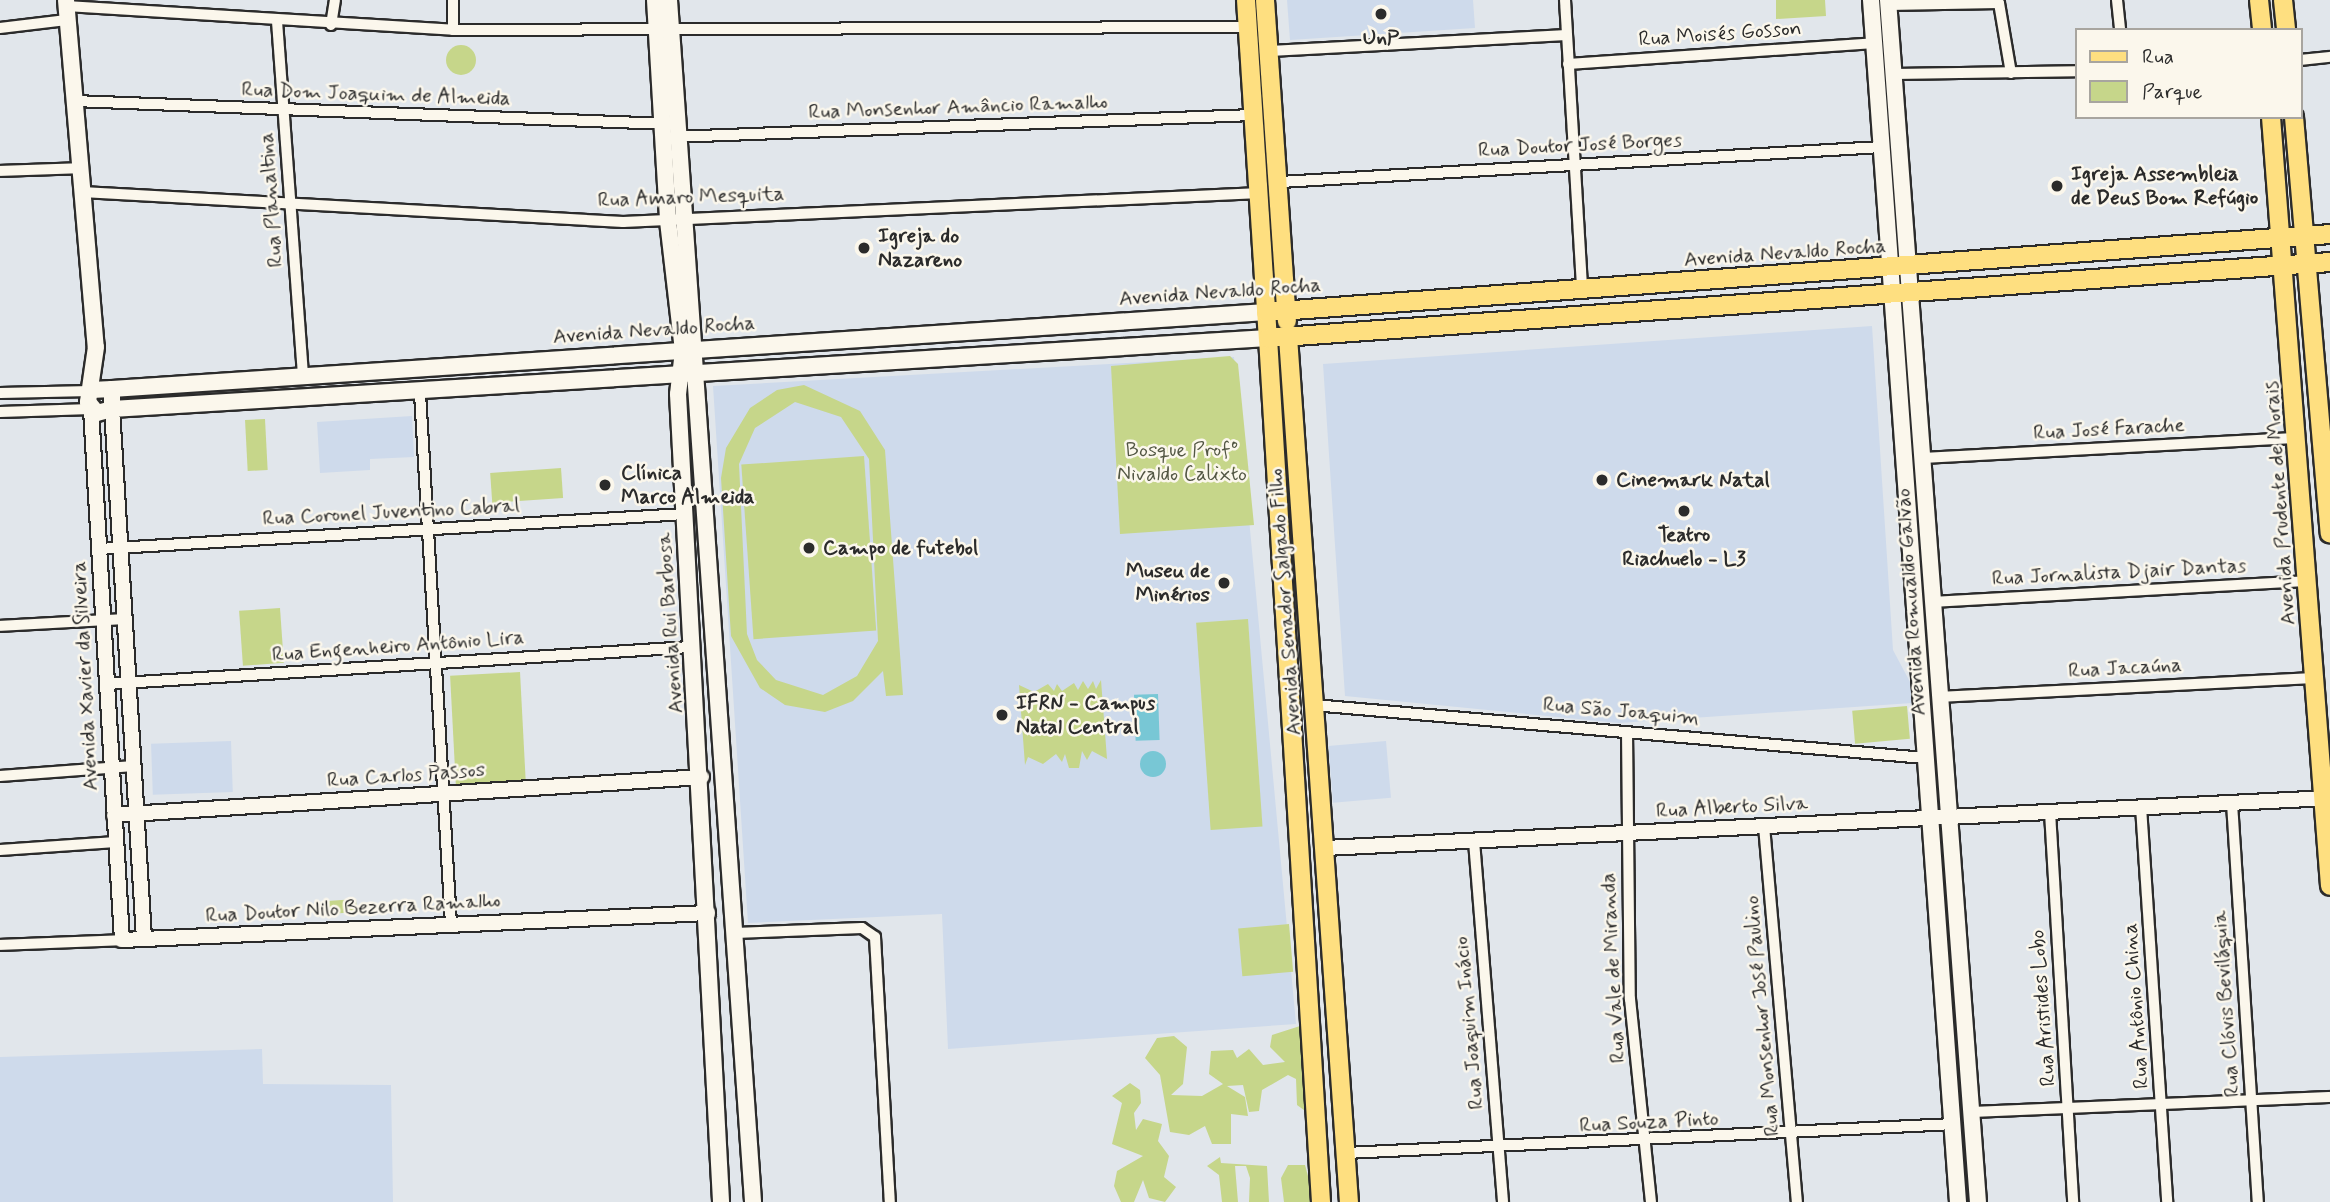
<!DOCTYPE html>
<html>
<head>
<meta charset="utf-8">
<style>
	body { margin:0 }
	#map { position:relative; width:2330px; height:1202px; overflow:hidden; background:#e1e6eb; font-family:Mynerve,sans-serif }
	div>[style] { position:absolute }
	.built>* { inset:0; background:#cedaeb; transform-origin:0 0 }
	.green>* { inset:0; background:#c6d68a; transform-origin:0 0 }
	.round { border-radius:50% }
	.water>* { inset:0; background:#78c7d5; transform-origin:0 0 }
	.roads { filter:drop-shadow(2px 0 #2b2b2b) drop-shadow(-2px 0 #2b2b2b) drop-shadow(0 2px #2b2b2b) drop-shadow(0 -2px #2b2b2b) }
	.minor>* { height:10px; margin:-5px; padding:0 5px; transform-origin:5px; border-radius:5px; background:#fbf7ec }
	.tertiary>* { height:14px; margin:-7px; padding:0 7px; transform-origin:7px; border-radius:7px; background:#fbf7ec }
	.secondary>* { height:16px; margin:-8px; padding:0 8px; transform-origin:8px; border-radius:8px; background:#fbf7ec }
	.primary>* { height:18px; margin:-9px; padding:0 9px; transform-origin:9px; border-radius:9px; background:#fedf80 }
	.trunk>* { height:18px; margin:-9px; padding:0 9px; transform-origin:9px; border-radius:9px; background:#fedf80 }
	.dots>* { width:19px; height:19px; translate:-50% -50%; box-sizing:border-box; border:4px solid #fbf7ec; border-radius:50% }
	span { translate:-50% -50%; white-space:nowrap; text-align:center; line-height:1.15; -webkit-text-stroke:5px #fbf7ec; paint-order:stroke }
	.street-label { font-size:21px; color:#2b2b2b }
	.poi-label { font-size:21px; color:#2b2b2b; font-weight:700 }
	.left { translate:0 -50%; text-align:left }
	.right { translate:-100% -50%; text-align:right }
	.park-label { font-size:21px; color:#525643 }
	.legend { position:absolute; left:2075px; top:28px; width:228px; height:91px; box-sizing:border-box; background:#fbf7ec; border:2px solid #a8a59f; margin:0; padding:9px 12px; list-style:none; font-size:21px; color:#2b2b2b }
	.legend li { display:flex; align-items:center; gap:14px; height:35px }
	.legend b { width:35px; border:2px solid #a8a59f }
</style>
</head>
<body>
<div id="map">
	<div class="built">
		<div style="clip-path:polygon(1287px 0,1473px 0,1475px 28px,1290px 40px)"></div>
		<div style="clip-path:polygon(1872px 326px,1893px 650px,1910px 682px,1912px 703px,1619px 723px,1345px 696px,1323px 364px)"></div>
		<div style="clip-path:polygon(1234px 357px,1296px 1024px,948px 1049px,942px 914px,748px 923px,713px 386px)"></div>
		<div style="clip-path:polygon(412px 416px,414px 457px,370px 459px,370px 470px,320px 473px,317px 422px)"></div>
		<div style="left:231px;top:741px;width:51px;height:80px;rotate:88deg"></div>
		<div style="left:1386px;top:741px;width:57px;height:58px;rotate:85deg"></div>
		<div style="clip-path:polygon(262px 1049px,263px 1084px,391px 1085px,393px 1202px,0 1202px,0 1057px)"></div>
	</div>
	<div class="green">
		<div style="clip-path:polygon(1776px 0,1825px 0,1826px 16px,1776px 19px)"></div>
		<div class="round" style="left:446px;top:45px;width:30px;height:30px"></div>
		<div style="clip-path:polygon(1230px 356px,1238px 364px,1254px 525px,1120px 534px,1111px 366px)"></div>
		<div style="clip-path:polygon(evenodd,804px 385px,860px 411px,885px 450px,903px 695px,886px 696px,883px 671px,853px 701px,825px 712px,785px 705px,760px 688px,731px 636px,721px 478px,726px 448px,750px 408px,777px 390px,804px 385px,795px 402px,841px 417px,869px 459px,878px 641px,857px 676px,823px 695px,776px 680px,757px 660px,747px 634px,739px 464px,755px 428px,795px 402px)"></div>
		<div style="left:265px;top:419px;width:51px;height:20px;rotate:87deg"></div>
		<div style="left:864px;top:456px;width:175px;height:123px;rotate:86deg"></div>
		<div style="left:561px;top:468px;width:30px;height:71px;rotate:86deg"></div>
		<div style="left:280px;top:608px;width:55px;height:41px;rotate:86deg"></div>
		<div style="left:1248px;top:619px;width:208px;height:52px;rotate:86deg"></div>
		<div style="left:520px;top:672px;width:110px;height:70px;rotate:87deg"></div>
		<div style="clip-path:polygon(1101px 680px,1107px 759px,1092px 751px,1087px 760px,1082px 751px,1079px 768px,1069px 768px,1065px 754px,1062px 762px,1056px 754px,1043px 764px,1028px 757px,1025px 765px,1019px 685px,1034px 692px,1048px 684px,1054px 691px,1057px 684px,1062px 691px,1074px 683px,1078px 690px,1083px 681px,1088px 689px,1093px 681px,1096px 689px)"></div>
		<div style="left:1907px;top:706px;width:33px;height:55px;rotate:85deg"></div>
		<div style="left:356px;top:899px;width:13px;height:32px;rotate:86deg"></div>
		<div style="left:1289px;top:924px;width:48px;height:51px;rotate:85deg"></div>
		<div style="clip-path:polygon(1300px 1026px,1306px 1031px,1308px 1113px,1297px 1105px,1296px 1079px,1288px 1075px,1262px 1090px,1259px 1111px,1249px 1112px,1243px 1085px,1227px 1086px,1245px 1097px,1248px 1116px,1231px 1114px,1231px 1144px,1212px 1144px,1205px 1126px,1189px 1135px,1170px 1132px,1160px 1075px,1145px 1058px,1157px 1038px,1174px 1036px,1187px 1047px,1183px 1084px,1171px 1095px,1202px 1096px,1223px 1084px,1209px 1074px,1211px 1051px,1233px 1050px,1237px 1058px,1249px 1049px,1263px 1065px,1285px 1062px,1270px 1047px,1272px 1035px)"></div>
		<div style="clip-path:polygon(1130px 1083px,1140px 1090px,1141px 1103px,1134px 1113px,1136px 1130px,1143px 1119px,1162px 1124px,1158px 1141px,1169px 1156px,1164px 1177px,1176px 1187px,1165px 1202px,1149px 1198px,1143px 1180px,1134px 1202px,1121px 1202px,1114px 1186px,1117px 1171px,1143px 1156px,1112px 1144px,1122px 1103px,1112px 1096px)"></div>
		<div style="clip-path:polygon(1220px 1157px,1221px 1163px,1267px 1166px,1269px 1202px,1249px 1202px,1250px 1178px,1246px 1166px,1235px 1166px,1238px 1202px,1222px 1202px,1219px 1175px,1207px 1166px)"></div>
		<div style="clip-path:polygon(1288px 1165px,1305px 1165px,1315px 1202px,1284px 1202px,1281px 1178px)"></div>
	</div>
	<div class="water">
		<div style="left:1158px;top:694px;width:46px;height:24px;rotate:88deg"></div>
		<div class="round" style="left:1140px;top:751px;width:26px;height:26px"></div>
	</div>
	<div class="roads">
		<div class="minor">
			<div style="left:1565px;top:0;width:289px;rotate:86.6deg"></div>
			<div style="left:2117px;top:0;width:30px;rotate:84deg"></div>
			<div style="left:1888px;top:5px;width:111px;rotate:-1deg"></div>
			<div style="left:1999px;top:3px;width:71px;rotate:80.3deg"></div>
			<div style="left:66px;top:6px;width:388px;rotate:3.5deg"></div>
			<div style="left:453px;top:30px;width:795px;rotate:-0.22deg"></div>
			<div style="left:277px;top:21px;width:357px;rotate:85.8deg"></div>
			<div style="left:331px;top:25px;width:25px;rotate:-81deg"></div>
			<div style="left:0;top:28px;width:67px;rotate:-6.8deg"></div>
			<div style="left:453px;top:30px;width:30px;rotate:-90deg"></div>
			<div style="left:1270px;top:51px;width:297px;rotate:-3.1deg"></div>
			<div style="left:2300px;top:60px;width:30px;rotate:-6deg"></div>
			<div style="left:1568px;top:64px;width:307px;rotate:-3.9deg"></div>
			<div style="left:1894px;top:74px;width:182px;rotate:-0.9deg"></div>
			<div style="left:74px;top:101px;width:592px;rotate:2.22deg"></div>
			<div style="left:673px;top:137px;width:581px;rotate:-2.17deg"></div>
			<div style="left:0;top:171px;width:80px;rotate:-2.1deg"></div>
			<div style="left:1280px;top:182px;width:603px;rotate:-3.33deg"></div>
			<div style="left:82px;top:192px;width:542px;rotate:3.17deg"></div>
			<div style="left:623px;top:222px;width:638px;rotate:-2.61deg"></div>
			<div style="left:0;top:393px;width:91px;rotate:-1.3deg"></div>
			<div style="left:420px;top:393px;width:532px;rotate:86.66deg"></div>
			<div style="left:0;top:412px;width:91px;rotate:-1.9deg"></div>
			<div style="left:1923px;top:458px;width:376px;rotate:-3.1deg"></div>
			<div style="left:99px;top:549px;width:587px;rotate:-3.42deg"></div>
			<div style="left:1932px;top:602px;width:378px;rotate:-3.2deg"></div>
			<div style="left:0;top:626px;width:125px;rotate:-3.2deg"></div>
			<div style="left:107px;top:684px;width:585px;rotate:-3.63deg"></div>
			<div style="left:1938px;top:697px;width:376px;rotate:-2.9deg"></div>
			<div style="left:1313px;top:705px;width:614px;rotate:4.95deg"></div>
			<div style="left:1627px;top:732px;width:267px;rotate:89.4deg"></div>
			<div style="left:1630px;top:999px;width:204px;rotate:84.1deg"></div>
			<div style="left:0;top:776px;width:134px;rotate:-4.3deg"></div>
			<div style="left:2232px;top:803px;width:400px;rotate:86.3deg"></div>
			<div style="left:2141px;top:807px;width:396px;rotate:86.2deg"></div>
			<div style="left:2050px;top:812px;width:391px;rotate:86.6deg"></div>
			<div style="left:1764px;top:826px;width:377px;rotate:85deg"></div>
			<div style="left:1474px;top:841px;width:362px;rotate:85.4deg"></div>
			<div style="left:0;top:850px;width:116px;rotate:-3.9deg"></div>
			<div style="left:735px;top:933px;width:127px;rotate:-2.3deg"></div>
			<div style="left:862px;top:928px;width:16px;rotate:35deg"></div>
			<div style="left:875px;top:937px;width:265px;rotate:86.8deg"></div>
			<div style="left:0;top:945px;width:122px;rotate:-2.3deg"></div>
			<div style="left:1971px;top:1112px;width:359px;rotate:-2.4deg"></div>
			<div style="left:1346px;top:1153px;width:609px;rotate:-2.73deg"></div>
		</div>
		<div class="tertiary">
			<div style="left:91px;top:409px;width:532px;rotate:86.66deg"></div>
			<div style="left:122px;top:940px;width:587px;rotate:-2.64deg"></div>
			<div style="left:112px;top:409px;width:531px;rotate:86.54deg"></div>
			<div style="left:114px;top:815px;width:589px;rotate:-3.7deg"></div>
			<div style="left:1325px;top:848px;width:1006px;rotate:-2.85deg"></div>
		</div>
		<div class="secondary">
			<div style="left:66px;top:0;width:348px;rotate:85.1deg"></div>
			<div style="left:96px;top:347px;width:56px;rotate:98.3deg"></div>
			<div style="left:88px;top:402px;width:14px;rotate:51deg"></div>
			<div style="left:97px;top:413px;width:16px;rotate:-15deg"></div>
			<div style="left:112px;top:409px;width:20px;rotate:-90deg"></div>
			<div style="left:112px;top:389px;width:21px;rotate:177deg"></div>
			<div style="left:655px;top:0;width:221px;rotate:86.6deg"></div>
			<div style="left:668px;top:221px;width:131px;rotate:83.4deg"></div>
			<div style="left:683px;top:351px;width:43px;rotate:96.6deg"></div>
			<div style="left:678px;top:394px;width:809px;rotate:86.95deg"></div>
			<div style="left:669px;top:0;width:1205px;rotate:86deg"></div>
			<div style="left:1871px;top:0;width:1205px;rotate:85.86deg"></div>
			<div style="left:1888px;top:0;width:1205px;rotate:85.72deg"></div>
			<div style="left:112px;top:389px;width:1157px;rotate:-3.82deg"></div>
			<div style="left:112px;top:409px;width:1158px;rotate:-3.51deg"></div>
		</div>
		<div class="primary">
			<div style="left:2259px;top:0;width:30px;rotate:84deg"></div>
			<div style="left:2283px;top:0;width:30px;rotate:84deg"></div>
			<div style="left:2271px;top:117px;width:771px;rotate:85.61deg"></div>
			<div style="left:2294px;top:117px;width:418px;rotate:85.1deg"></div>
			<div style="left:1288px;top:337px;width:867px;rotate:85.97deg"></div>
			<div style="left:1268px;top:338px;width:866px;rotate:86.49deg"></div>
		</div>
		<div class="trunk">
			<div style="left:1246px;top:0;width:339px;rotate:86.3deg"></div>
			<div style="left:1268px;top:338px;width:1065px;rotate:-4.09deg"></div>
			<div style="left:1265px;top:0;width:322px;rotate:86.1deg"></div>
			<div style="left:1266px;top:312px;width:1067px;rotate:-4.19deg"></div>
		</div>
	</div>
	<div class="dots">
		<div style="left:1381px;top:14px;background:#2b2b2b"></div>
		<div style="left:2057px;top:186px;background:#2b2b2b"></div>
		<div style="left:864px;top:248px;background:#2b2b2b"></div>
		<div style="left:1602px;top:480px;background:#2b2b2b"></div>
		<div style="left:605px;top:485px;background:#2b2b2b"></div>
		<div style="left:1684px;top:511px;background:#2b2b2b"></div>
		<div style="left:809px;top:548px;background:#2b2b2b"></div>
		<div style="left:1224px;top:583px;background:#2b2b2b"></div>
		<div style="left:1002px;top:715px;background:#2b2b2b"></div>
	</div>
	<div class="street-label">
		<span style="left:1720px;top:34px;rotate:-4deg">Rua Moisés Gosson</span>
		<span style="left:376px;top:94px;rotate:2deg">Rua Dom Joaquim de Almeida</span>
		<span style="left:958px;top:107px;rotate:-2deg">Rua Monsenhor Amâncio Ramalho</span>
		<span style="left:1580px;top:145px;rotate:-3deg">Rua Doutor José Borges</span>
		<span style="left:691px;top:197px;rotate:-2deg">Rua Amaro Mesquita</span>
		<span style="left:271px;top:200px;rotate:-94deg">Rua Planaltina</span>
		<span style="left:1785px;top:253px;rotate:-4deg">Avenida Nevaldo Rocha</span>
		<span style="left:1220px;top:292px;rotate:-4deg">Avenida Nevaldo Rocha</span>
		<span style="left:654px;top:330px;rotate:-4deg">Avenida Nevaldo Rocha</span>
		<span style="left:2109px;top:429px;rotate:-3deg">Rua José Farache</span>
		<span style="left:2280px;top:503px;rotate:-94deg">Avenida Prudente de Morais</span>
		<span style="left:391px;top:512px;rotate:-3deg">Rua Coronel Juventino Cabral</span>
		<span style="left:2119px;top:572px;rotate:-3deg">Rua Jornalista Djair Dantas</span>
		<span style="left:1285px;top:602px;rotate:-94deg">Avenida Senador Salgado Filho</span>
		<span style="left:1911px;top:602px;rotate:-94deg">Avenida Romualdo Galvão</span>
		<span style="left:670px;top:623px;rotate:-94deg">Avenida Rui Barbosa</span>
		<span style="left:398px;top:646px;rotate:-4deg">Rua Engenheiro Antônio Lira</span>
		<span style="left:2125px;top:668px;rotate:-3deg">Rua Jacaúna</span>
		<span style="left:85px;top:676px;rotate:-93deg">Avenida Xavier da Silveira</span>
		<span style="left:1621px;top:711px;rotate:5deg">Rua São Joaquim</span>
		<span style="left:406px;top:775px;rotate:-4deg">Rua Carlos Passos</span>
		<span style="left:1732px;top:807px;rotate:-3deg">Rua Alberto Silva</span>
		<span style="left:353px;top:908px;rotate:-3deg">Rua Doutor Nilo Bezerra Ramalho</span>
		<span style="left:1613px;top:968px;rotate:-93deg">Rua Vale de Miranda</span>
		<span style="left:2226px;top:1004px;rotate:-94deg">Rua Clóvis Beviláquia</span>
		<span style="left:2136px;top:1006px;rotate:-94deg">Rua Antônio China</span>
		<span style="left:2043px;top:1008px;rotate:-94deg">Rua Aristides Lobo</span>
		<span style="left:1762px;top:1016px;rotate:-95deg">Rua Monsenhor José Paulino</span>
		<span style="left:1469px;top:1023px;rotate:-95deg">Rua Joaquim Inácio</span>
		<span style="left:1649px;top:1122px;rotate:-3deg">Rua Souza Pinto</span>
	</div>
	<div class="poi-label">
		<span style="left:1381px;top:38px">UnP</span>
		<span class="left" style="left:2071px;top:186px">Igreja Assembleia<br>de Deus Bom Refúgio</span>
		<span class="left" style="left:878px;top:248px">Igreja do<br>Nazareno</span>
		<span class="left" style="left:621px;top:485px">Clínica<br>Marco Almeida</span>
		<span class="left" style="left:1616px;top:480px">Cinemark Natal</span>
		<span style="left:1684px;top:547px">Teatro<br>Riachuelo - L3</span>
		<span class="left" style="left:823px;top:548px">Campo de futebol</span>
		<span class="right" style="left:1210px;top:583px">Museu de<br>Minérios</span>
		<span class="left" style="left:1016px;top:715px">IFRN - Campus<br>Natal Central</span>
	</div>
	<div class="park-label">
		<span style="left:1182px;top:462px">Bosque Profº<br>Nivaldo Calixto</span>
	</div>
	<ul class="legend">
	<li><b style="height:9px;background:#fedf80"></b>Rua</li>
	<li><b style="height:19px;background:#c6d68a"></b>Parque</li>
	</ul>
</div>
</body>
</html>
